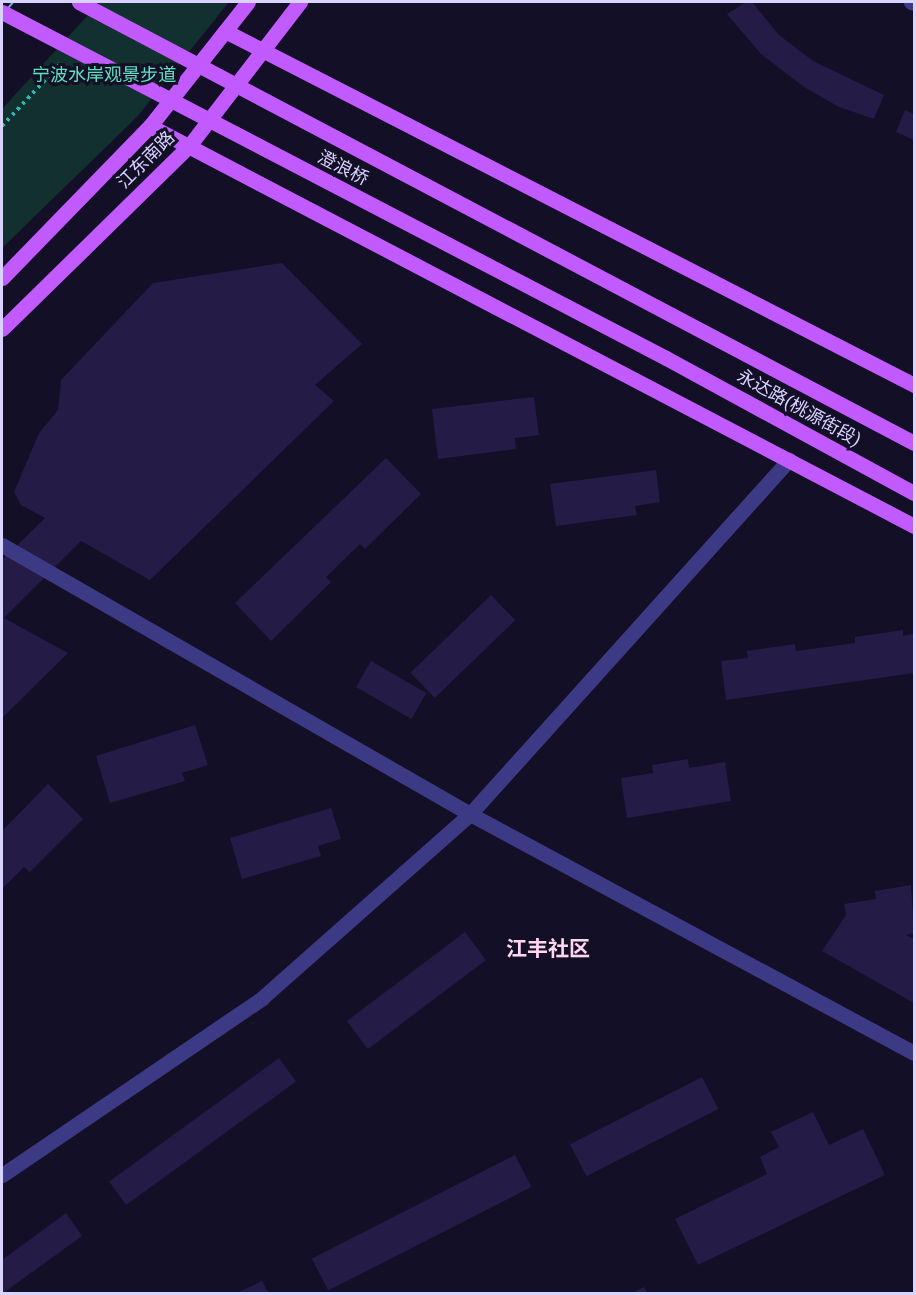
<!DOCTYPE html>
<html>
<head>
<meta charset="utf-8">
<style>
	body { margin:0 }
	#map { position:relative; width:916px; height:1295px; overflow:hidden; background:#130f26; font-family:Roboto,"Noto Sans SC",sans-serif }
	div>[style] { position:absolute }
	.green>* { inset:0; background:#12302f }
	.pier>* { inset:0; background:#130f26 }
	.ferry>* { height:1.5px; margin-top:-0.75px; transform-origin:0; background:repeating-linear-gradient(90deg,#62b6ff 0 8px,transparent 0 14px) }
	.building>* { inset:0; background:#241b47; transform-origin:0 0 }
	.path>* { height:4px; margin-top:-2px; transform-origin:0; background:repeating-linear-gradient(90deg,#2fb8b0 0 3px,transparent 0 7.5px) }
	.minor>* { height:15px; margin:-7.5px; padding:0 7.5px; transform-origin:7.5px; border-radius:7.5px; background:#3d3a85 }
	.major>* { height:15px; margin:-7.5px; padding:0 7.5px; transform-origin:7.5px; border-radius:7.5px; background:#c25bff }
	span { translate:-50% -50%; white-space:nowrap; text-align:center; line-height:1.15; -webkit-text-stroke:6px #130f26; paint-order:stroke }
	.park-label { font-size:18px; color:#5fe0c0 }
	.street-label { font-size:18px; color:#d9d4ff }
	.quarter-label { font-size:21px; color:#ffd6f0; font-weight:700 }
	.frame { position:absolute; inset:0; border:3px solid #d9d4ff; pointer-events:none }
</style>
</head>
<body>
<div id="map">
	<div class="green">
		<div style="clip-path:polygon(100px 2px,229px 2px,137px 117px,2px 248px,2px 109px)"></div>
	</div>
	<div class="pier">
		<div style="clip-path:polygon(2px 2px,87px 2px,8px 95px,2px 91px)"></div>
	</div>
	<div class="ferry">
		<div style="left:8px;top:8px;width:8px;rotate:-50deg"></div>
	</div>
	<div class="building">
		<div style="clip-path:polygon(746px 2px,752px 2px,779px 35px,813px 61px,884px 95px,874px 119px,839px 107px,804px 87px,761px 54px,727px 14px)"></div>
		<div style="clip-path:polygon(905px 110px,914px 114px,914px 140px,896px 132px)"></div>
		<div style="clip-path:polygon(282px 263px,362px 344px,315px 385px,334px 401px,150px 580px,81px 541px,4px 618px,68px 653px,2px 718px,2px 560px,45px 518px,21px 505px,14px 492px,39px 433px,58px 410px,61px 380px,153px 283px)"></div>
		<div style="clip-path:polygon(534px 397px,539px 435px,515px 438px,516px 449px,438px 459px,432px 409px)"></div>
		<div style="clip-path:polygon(386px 458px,421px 494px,365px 549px,360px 544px,326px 577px,331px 582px,271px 641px,235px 603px)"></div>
		<div style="clip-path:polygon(656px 470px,660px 502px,635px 506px,637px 515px,556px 526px,550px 484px)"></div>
		<div style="left:491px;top:595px;width:35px;height:112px;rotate:46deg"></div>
		<div style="clip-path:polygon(903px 630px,903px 636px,914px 634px,914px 673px,726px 700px,721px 661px,748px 658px,747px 651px,795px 644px,796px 651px,855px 643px,855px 637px)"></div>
		<div style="left:371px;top:661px;width:64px;height:30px;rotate:30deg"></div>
		<div style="clip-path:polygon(195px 725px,208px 765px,182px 773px,185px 781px,110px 803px,96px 756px)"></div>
		<div style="clip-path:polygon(688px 759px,689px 768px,725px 762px,731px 801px,627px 818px,621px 778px,653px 773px,652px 765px)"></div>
		<div style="clip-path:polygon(48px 784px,83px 819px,30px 872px,24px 867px,2px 889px,2px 831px)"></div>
		<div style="clip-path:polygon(331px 808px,341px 839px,318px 846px,321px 856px,242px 879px,230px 838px)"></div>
		<div style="clip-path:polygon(911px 885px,914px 933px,906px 935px,914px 939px,914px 1003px,822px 951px,846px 915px,844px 904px,876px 899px,875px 891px)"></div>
		<div style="left:465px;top:932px;width:35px;height:148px;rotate:53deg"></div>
		<div style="left:279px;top:1058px;width:29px;height:210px;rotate:54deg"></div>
		<div style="left:702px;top:1077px;width:36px;height:148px;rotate:63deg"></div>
		<div style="clip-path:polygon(813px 1112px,829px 1145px,863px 1129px,885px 1175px,698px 1265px,675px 1219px,767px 1174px,760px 1157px,779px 1147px,771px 1132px)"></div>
		<div style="left:515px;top:1155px;width:36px;height:228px;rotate:63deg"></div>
		<div style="clip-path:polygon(66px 1213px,82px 1236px,2px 1294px,2px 1260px)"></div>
		<div style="clip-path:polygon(262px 1281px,269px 1294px,235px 1294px)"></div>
		<div style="clip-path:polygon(644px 1287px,648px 1294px,631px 1294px)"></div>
	</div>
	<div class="path">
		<div style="left:2px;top:126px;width:86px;rotate:-46.9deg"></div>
	</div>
	<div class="minor">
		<div style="left:911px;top:2px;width:3px;rotate:18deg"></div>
		<div style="left:2px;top:545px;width:540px;rotate:29.89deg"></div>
		<div style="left:470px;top:814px;width:504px;rotate:28.29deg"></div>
		<div style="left:2px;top:1175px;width:315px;rotate:-34.2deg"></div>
		<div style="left:262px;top:998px;width:278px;rotate:-41.5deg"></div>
		<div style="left:470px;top:814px;width:477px;rotate:-48deg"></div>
	</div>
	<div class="major">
		<div style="left:79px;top:2px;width:944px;rotate:27.84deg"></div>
		<div style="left:2px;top:12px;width:749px;rotate:27.52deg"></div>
		<div style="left:666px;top:358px;width:282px;rotate:28.6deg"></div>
		<div style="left:225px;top:31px;width:775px;rotate:27.19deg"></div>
		<div style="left:150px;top:126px;width:862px;rotate:27.63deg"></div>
		<div style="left:2px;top:278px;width:212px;rotate:-45.8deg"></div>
		<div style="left:150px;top:126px;width:158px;rotate:-51.7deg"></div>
		<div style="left:2px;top:329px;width:262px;rotate:-44.4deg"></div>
		<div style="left:189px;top:146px;width:182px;rotate:-52.4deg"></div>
	</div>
	<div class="park-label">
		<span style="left:104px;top:75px">宁波水岸观景步道</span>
	</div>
	<div class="street-label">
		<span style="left:146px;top:160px;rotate:-45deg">江东南路</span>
		<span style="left:343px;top:168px;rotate:27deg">澄浪桥</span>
		<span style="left:799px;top:408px;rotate:29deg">永达路(桃源街段)</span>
	</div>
	<div class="quarter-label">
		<span style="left:548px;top:949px">江丰社区</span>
	</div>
	<div class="frame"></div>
</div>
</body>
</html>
